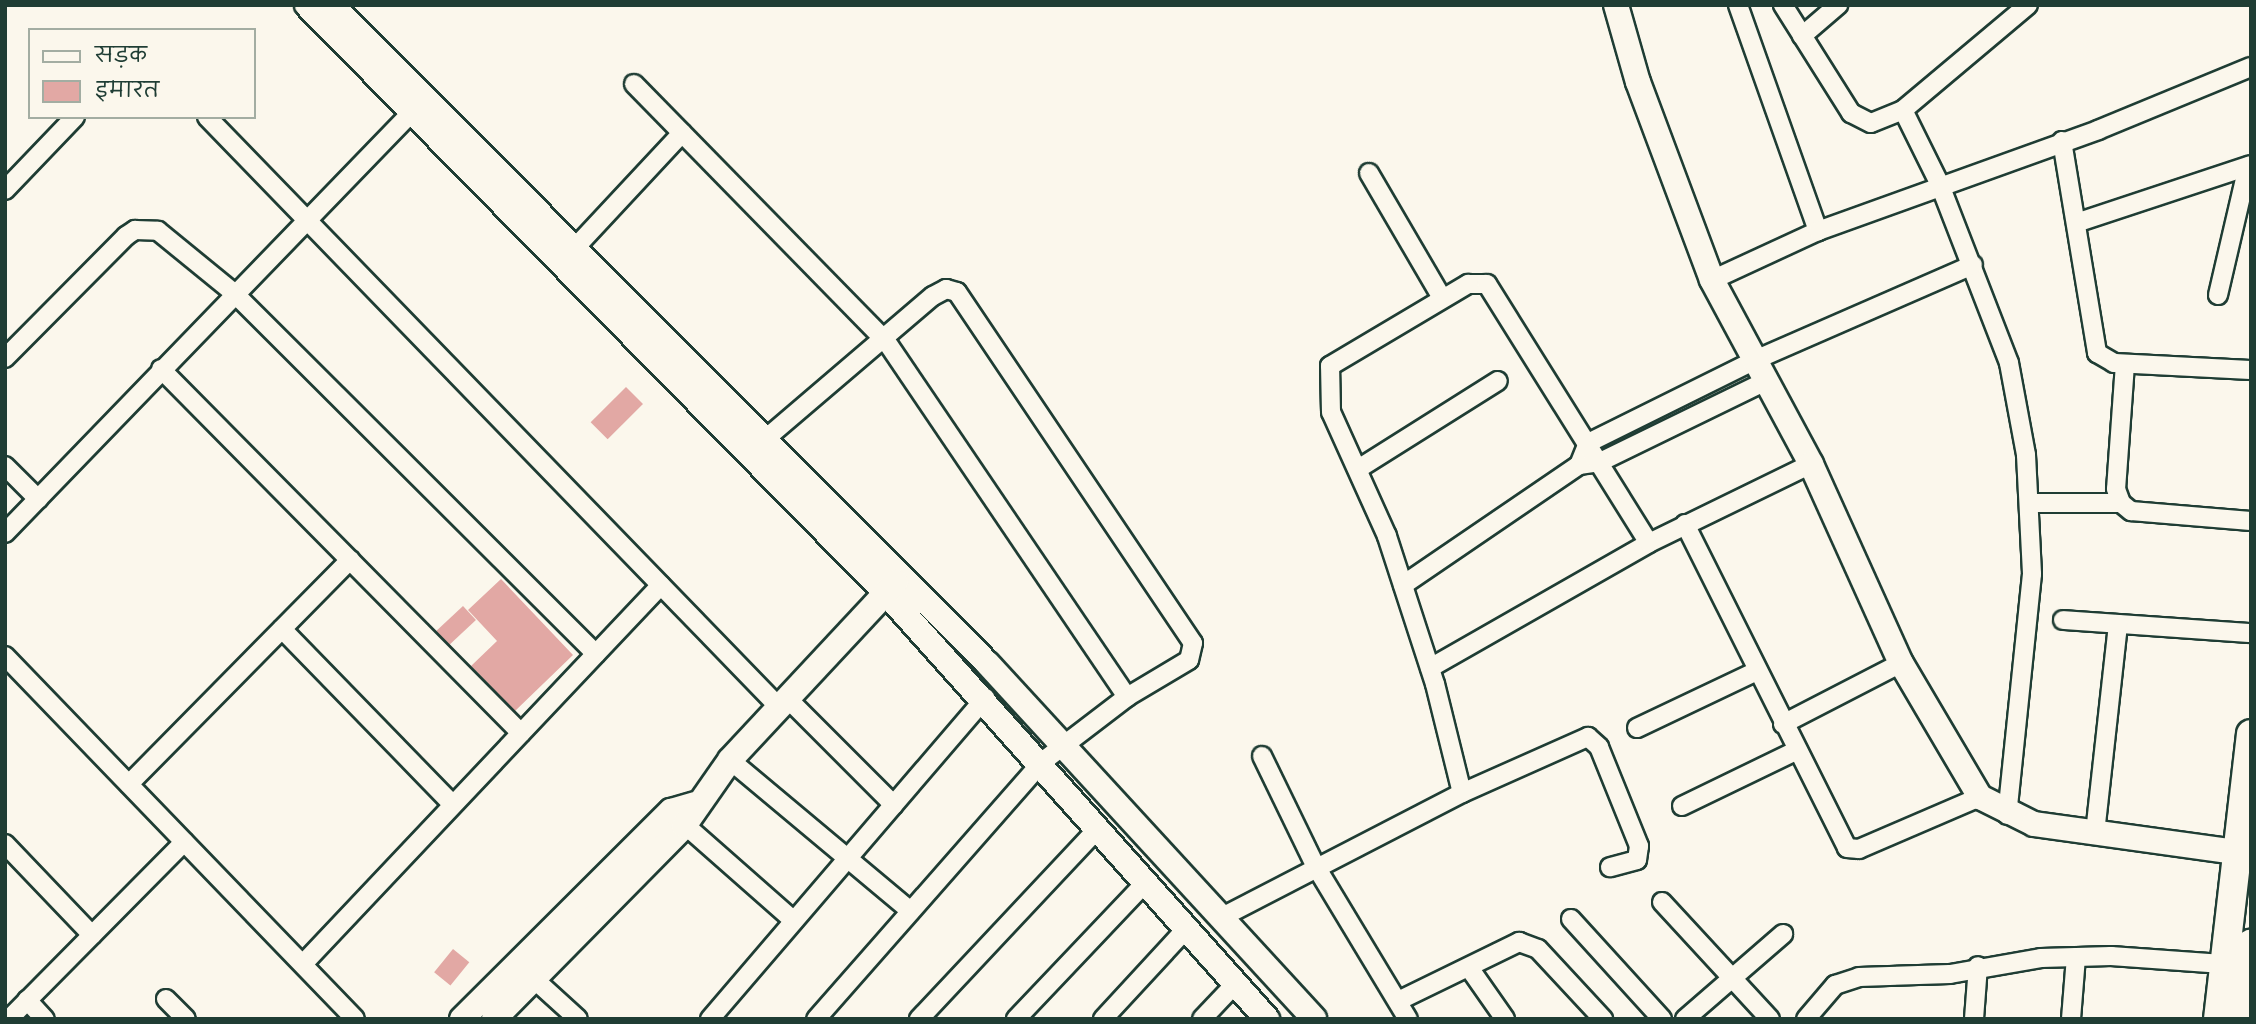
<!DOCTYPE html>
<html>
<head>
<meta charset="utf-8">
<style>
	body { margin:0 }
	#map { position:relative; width:2256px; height:1024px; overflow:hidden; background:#fbf7ec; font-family:Mali,"Playpen Sans Deva",sans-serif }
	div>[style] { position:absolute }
	.building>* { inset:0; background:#e2a8a4; transform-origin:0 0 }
	.roads { filter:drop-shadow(2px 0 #1f3d34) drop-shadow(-2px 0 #1f3d34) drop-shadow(0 2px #1f3d34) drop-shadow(0 -2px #1f3d34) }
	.street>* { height:18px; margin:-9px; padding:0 9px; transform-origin:9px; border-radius:9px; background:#fbf7ec }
	.secondary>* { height:24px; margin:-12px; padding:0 12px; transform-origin:12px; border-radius:12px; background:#fbf7ec }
	.primary>* { height:28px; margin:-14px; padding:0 14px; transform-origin:14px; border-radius:14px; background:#fbf7ec }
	span { translate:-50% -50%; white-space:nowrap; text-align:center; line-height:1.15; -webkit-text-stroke:7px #fbf7ec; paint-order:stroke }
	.frame { position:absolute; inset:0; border:7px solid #1f3d34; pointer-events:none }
	.legend { position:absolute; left:28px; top:28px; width:228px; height:91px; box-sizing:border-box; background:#fbf7ec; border:2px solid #a3ada2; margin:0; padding:9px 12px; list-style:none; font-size:21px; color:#1f3d34 }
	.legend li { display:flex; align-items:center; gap:14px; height:35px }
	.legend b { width:35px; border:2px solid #a3ada2 }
</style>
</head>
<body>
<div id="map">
	<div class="building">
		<div style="left:626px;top:387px;width:24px;height:50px;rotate:45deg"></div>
		<div style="clip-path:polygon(501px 579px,573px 655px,515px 711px,471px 666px,497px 641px,468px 610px)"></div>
		<div style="left:463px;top:606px;width:19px;height:37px;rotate:47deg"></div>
		<div style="left:453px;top:949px;width:21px;height:30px;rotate:39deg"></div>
	</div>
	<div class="roads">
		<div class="street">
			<div style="left:1738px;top:5px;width:240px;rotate:70.5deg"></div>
			<div style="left:1783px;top:5px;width:128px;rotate:57.8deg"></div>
			<div style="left:1851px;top:113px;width:22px;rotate:27deg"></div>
			<div style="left:1871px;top:123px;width:35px;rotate:-22deg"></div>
			<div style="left:1903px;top:110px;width:84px;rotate:63.7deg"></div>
			<div style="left:1940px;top:185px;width:191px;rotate:68.8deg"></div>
			<div style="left:2009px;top:363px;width:94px;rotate:79.5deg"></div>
			<div style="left:2026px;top:455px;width:119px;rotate:87.1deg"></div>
			<div style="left:2032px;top:574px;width:242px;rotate:95.9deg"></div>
			<div style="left:1802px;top:36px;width:48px;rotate:-40.7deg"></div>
			<div style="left:634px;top:84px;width:360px;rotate:45.6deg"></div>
			<div style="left:886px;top:341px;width:430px;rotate:55.9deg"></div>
			<div style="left:1903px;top:110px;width:163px;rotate:-40deg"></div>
			<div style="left:207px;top:117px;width:822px;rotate:45.89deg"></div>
			<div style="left:2062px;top:141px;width:215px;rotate:80.6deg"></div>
			<div style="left:2097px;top:353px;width:20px;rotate:30deg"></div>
			<div style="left:2114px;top:363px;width:137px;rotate:2.9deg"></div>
			<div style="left:1369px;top:173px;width:145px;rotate:59.7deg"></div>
			<div style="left:5px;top:190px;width:101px;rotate:-46.2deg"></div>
			<div style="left:2079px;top:222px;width:181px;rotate:-18.3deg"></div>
			<div style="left:573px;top:250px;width:160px;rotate:-47deg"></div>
			<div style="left:1712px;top:280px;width:117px;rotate:-24.8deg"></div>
			<div style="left:1818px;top:231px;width:298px;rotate:-19.8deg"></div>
			<div style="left:2098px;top:130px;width:165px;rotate:-22.4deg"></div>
			<div style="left:2218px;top:295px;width:132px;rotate:-76.9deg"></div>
			<div style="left:5px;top:358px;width:172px;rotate:-45.2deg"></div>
			<div style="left:126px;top:236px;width:11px;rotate:-34deg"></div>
			<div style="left:135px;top:230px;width:23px;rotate:2deg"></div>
			<div style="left:158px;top:231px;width:98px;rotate:39.2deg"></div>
			<div style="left:234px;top:293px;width:511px;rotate:44.92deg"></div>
			<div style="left:2125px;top:364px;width:125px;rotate:94.1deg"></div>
			<div style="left:2116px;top:489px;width:15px;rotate:70deg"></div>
			<div style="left:2121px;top:503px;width:13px;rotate:39deg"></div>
			<div style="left:2131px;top:511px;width:120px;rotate:4.8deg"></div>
			<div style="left:161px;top:369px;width:512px;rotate:45.32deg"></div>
			<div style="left:763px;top:441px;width:223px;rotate:-40.5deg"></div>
			<div style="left:933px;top:296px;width:15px;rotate:-28deg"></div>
			<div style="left:946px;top:289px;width:11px;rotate:15deg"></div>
			<div style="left:957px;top:292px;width:423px;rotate:56.1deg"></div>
			<div style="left:1193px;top:643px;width:17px;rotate:103deg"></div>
			<div style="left:1189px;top:660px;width:72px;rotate:149.2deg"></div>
			<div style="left:1127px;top:697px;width:107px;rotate:142.6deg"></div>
			<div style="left:1042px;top:762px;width:342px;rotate:131.3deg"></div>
			<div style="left:1579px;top:465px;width:24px;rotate:-68deg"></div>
			<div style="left:1588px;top:443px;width:184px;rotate:-26.4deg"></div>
			<div style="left:1753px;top:361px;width:240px;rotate:-23.6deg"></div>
			<div style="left:5px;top:466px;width:47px;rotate:45deg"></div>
			<div style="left:1358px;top:469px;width:165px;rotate:-32.2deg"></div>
			<div style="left:2031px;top:503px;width:90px"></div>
			<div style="left:1685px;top:524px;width:362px;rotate:63.4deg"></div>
			<div style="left:1847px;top:848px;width:12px;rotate:5deg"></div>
			<div style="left:1859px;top:849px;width:132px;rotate:-23.3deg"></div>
			<div style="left:5px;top:533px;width:586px;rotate:-45.97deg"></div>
			<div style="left:1403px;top:585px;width:213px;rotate:-34.3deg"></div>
			<div style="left:1579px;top:465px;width:21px;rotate:-8deg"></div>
			<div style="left:1600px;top:462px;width:182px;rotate:-26deg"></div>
			<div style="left:2063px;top:620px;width:188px;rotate:4deg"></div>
			<div style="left:282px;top:629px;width:245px;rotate:45.8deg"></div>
			<div style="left:5px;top:656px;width:504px;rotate:46.04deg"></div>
			<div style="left:1430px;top:668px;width:252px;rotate:-29.7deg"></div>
			<div style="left:1649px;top:543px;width:180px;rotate:-26deg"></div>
			<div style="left:787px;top:698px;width:151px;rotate:45deg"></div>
			<div style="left:1783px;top:724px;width:133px;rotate:-27.3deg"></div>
			<div style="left:1637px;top:728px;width:133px;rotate:-25.4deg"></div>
			<div style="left:1262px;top:756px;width:121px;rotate:64.1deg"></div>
			<div style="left:1315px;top:865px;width:180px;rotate:58.9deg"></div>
			<div style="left:730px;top:760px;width:232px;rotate:39.9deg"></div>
			<div style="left:129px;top:784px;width:315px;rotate:-45.4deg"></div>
			<div style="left:1462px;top:793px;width:112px;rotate:-103.9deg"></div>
			<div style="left:1435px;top:684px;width:156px;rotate:-108deg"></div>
			<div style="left:1387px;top:536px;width:136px;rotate:-114.3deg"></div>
			<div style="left:1331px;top:412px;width:46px;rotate:-91.2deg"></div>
			<div style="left:1330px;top:366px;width:161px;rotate:-30.7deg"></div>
			<div style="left:1468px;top:284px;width:19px"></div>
			<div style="left:1487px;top:284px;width:305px;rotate:58deg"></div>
			<div style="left:1682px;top:806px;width:127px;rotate:-25.8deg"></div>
			<div style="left:676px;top:817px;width:157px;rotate:41.4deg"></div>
			<div style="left:2095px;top:833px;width:210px;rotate:-83.7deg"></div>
			<div style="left:5px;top:844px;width:126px;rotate:46.3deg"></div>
			<div style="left:1662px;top:902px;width:159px;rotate:47.3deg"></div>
			<div style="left:1220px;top:918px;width:272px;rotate:-27.3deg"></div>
			<div style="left:1462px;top:793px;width:138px;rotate:-24deg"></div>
			<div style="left:1588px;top:737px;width:15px;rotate:42deg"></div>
			<div style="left:1599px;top:747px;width:107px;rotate:68deg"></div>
			<div style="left:1639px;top:846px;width:14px;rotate:98deg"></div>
			<div style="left:1637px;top:860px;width:28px;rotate:165deg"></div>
			<div style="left:1571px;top:919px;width:135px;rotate:47.7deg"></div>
			<div style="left:303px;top:964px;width:521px;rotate:-46.63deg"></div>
			<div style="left:1470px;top:969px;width:61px;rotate:55deg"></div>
			<div style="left:534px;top:979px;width:59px;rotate:42.3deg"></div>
			<div style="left:166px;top:999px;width:28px;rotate:45deg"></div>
			<div style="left:27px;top:1000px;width:26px;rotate:47deg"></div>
			<div style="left:1398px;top:1001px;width:135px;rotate:-26deg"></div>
			<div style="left:1519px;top:942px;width:20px;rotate:20deg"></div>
			<div style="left:1538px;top:949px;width:96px;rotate:47.1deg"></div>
			<div style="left:9px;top:1019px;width:249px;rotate:-45.3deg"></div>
			<div style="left:710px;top:1019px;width:423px;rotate:-49.4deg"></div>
			<div style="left:919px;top:1019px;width:263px;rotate:-46.8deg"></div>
			<div style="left:1016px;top:1019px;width:189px;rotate:-46.5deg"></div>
			<div style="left:1103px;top:1019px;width:124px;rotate:-47.3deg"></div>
			<div style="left:1202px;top:1019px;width:51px;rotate:-46.6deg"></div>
			<div style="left:1685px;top:1019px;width:130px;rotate:-40.9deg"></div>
			<div style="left:1806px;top:1019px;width:45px;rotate:-49.5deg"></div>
			<div style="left:1835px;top:985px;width:25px;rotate:-18deg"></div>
			<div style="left:1859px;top:977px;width:91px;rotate:-1.9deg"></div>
			<div style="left:1950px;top:974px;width:92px;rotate:-10deg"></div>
			<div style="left:2041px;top:958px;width:70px;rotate:-1.6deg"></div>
			<div style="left:2111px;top:956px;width:112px;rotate:4.1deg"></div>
			<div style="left:1974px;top:1019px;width:53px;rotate:-85.7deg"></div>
			<div style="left:2071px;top:1019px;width:62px;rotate:-85.4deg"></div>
		</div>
		<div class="secondary">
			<div style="left:307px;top:5px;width:825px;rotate:45.44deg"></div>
			<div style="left:886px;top:593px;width:572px;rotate:48.19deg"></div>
			<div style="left:332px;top:5px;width:930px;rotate:45.13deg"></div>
			<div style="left:988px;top:664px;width:482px;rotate:47.4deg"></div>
			<div style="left:1616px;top:5px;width:80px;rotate:74.1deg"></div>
			<div style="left:1638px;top:82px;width:211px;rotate:69.5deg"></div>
			<div style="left:1712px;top:280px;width:209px;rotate:61.7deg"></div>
			<div style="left:1811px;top:464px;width:218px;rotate:65.7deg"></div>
			<div style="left:1901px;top:663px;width:156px;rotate:59.5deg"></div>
			<div style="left:1980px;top:797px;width:60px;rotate:26.6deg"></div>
			<div style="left:2034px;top:824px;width:219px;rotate:7.9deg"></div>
			<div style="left:462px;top:1019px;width:295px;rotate:-44.9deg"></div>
			<div style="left:671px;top:811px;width:25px;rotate:-16deg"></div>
			<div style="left:494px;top:1019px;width:271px;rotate:-45.4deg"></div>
			<div style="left:684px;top:826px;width:80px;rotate:-55.1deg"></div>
			<div style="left:730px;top:760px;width:243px;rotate:-47deg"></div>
		</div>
		<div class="primary">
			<div style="left:2218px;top:1019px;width:287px;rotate:-83.4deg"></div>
			<div style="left:2242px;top:1019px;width:76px;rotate:-83.2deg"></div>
		</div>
	</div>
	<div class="frame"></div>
	<ul class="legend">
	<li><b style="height:9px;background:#fbf7ec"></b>सड़क</li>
	<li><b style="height:19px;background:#e2a8a4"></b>इमारत</li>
	</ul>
</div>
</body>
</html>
